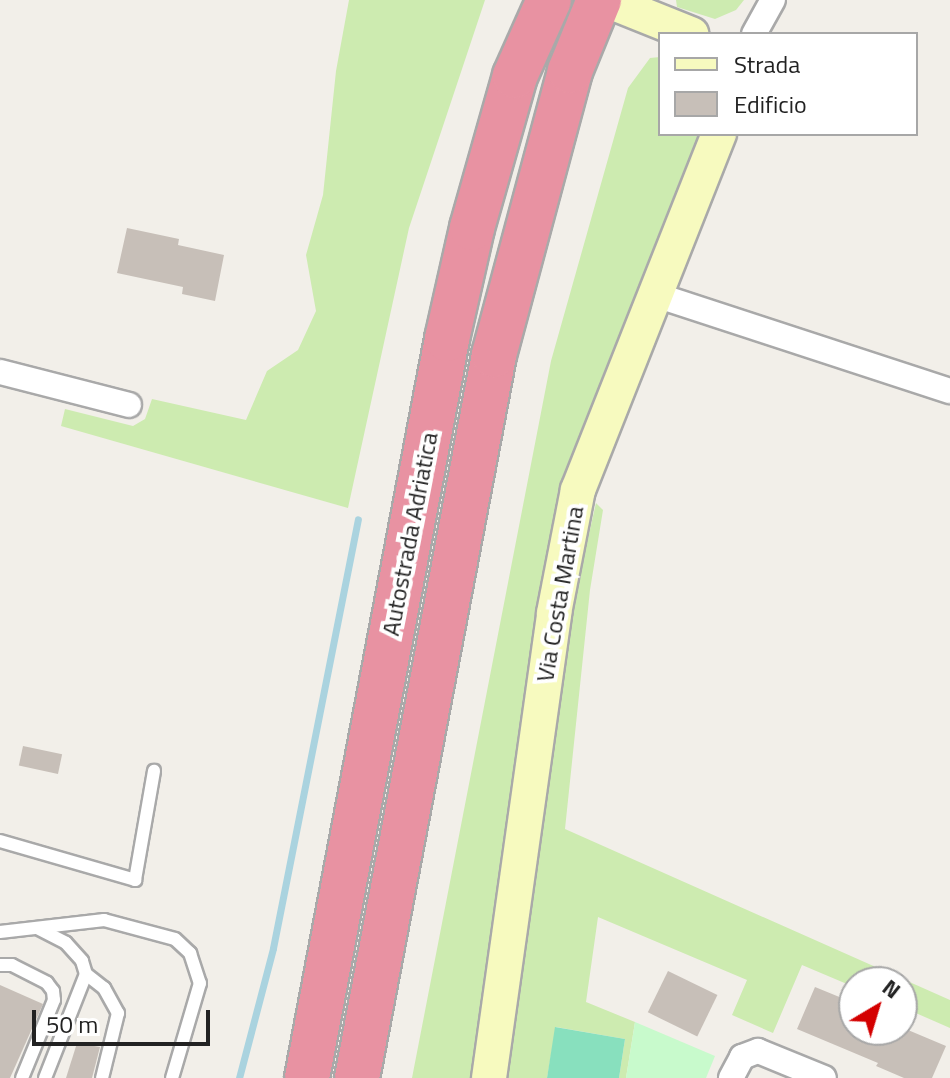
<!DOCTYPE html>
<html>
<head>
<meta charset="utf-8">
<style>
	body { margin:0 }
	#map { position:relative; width:950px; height:1078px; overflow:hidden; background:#f2efe9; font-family:"Titillium Web",sans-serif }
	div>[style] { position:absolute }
	.grass>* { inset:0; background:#cdebb0 }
	.park>* { inset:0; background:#c8facc }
	.pitch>* { inset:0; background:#88e0be }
	.stream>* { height:7px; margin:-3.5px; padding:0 3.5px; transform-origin:3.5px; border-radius:3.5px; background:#aad3df }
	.building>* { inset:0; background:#c7bfb8; transform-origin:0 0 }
	.roads { filter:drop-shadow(2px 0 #a9a9a9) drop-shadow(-2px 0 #a9a9a9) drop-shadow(0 2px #a9a9a9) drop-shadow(0 -2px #a9a9a9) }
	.lane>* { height:12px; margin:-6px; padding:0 6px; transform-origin:6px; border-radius:6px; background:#fff }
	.street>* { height:24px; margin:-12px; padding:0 12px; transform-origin:12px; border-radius:12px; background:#fff }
	.secondary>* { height:34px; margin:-17px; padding:0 17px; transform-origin:17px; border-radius:17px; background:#f7fabf }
	.highway>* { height:44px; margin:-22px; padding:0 22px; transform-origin:22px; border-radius:22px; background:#e892a2 }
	span { translate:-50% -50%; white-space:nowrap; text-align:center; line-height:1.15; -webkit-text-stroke:8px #fff; paint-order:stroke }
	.street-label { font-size:24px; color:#222 }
	.legend { position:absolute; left:658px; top:32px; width:260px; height:104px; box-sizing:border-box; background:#fff; border:2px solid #a7a7a7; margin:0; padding:10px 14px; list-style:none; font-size:24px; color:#222 }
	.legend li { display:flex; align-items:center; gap:16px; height:40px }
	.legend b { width:40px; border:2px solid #a7a7a7 }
	.north { position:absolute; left:838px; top:966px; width:80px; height:80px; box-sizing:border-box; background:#fff; border:2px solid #a7a7a7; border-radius:50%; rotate:38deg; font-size:22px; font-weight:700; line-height:32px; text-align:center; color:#222 }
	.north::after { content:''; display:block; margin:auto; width:28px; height:36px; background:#d40000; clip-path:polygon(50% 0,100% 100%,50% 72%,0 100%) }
	.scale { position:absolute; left:32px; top:1010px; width:178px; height:36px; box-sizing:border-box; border:4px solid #222; border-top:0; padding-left:10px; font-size:24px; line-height:28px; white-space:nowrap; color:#222; -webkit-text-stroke:6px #fff; paint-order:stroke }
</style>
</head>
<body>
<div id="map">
	<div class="grass">
		<div style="clip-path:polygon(349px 0,485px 0,409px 228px,348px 508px,61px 426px,65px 409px,133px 426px,145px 419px,152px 399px,246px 420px,267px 371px,298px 350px,316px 311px,306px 255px,323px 195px,336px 71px)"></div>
		<div style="clip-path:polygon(676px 0,744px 0,736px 10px,715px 19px,677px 7px)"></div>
		<div style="clip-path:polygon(660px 57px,660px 134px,702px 134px,558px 492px,470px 1078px,412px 1078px,551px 361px,628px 88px,650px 58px)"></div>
		<div style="clip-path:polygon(596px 503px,603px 510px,590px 590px,565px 829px,950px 1000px,950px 1028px,902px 1007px,902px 982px,854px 982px,854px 987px,802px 965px,773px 1033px,732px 1015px,747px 980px,598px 917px,586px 1002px,635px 1022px,626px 1078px,619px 1078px,625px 1039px,556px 1027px,547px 1078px,503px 1078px,561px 657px)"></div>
	</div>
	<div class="park">
		<div style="clip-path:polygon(635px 1022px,715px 1056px,706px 1078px,626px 1078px)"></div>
	</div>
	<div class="pitch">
		<div style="clip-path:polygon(555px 1027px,625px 1039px,619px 1078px,547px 1078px)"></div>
	</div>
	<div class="stream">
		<div style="left:239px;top:1078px;width:134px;rotate:-75.3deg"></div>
		<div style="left:273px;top:948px;width:437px;rotate:-78.8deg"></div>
	</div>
	<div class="building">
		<div style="clip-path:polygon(127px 228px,179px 239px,178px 245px,224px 255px,215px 301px,182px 294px,183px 287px,117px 273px)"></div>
		<div style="left:23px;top:746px;width:40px;height:20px;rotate:12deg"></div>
		<div style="left:668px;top:971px;width:55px;height:46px;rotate:26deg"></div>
		<div style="clip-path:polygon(0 985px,43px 1004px,10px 1078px,0 1078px)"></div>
		<div style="clip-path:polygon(815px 987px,854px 1003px,854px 1030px,908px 1030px,946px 1046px,932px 1078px,904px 1078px,876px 1066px,878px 1063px,797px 1029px)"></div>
		<div style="clip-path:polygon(77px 1043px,100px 1047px,92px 1078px,66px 1078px)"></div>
	</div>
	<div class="roads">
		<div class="lane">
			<div style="left:0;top:841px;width:141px;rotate:16.1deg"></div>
			<div style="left:135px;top:880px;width:111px;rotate:-80.1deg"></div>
			<div style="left:39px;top:929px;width:30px;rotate:27deg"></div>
			<div style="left:66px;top:943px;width:24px;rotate:48deg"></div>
			<div style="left:82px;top:961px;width:14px;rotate:73deg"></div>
			<div style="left:86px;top:974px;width:112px;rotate:111.5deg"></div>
			<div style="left:0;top:932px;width:105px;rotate:-6.6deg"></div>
			<div style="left:104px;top:920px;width:73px;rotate:15deg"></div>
			<div style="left:175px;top:939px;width:21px;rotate:43deg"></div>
			<div style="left:190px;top:953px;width:32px;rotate:72deg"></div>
			<div style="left:200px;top:983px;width:99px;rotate:106.4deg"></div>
			<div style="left:0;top:965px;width:12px"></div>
			<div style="left:12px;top:965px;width:39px;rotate:27deg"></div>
			<div style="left:47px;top:983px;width:10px;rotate:53deg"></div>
			<div style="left:53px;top:991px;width:9px;rotate:84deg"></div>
			<div style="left:54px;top:1000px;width:84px;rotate:112.3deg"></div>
			<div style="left:86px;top:974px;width:23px;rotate:38deg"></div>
			<div style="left:104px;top:988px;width:29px;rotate:61deg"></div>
			<div style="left:118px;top:1013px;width:67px;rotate:103.8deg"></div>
		</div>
		<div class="street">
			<div style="left:754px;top:34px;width:39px;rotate:-61deg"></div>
			<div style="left:656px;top:295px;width:309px;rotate:18.1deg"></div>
			<div style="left:0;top:372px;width:133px;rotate:14.3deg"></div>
			<div style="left:731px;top:1078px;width:24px;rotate:-62deg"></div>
			<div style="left:742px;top:1057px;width:17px;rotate:-21deg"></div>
			<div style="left:758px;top:1051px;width:71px;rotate:22.2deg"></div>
		</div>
		<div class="secondary">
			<div style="left:606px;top:0;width:92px;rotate:21.8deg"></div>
			<div style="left:489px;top:1078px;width:470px;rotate:-82deg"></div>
			<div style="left:554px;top:613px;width:125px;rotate:-79deg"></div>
			<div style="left:578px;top:490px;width:383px;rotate:-68.4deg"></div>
		</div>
		<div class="highway">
			<div style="left:307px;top:1078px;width:752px;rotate:-79.27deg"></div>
			<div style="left:447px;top:339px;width:114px;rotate:-77.3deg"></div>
			<div style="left:472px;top:228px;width:158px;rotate:-74.2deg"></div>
			<div style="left:515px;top:76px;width:83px;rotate:-65.9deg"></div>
			<div style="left:357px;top:1078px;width:736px;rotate:-79.27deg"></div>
			<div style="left:494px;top:355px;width:294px;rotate:-75deg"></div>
			<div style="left:570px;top:71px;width:77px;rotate:-67.8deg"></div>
		</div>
	</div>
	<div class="street-label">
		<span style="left:410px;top:534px;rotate:-79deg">Autostrada Adriatica</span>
		<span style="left:560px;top:594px;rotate:-80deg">Via Costa Martina</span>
	</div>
	<ul class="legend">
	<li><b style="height:10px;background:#f7fabf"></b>Strada</li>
	<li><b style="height:22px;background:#c7bfb8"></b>Edificio</li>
	</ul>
	<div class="north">N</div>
	<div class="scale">50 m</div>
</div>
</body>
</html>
